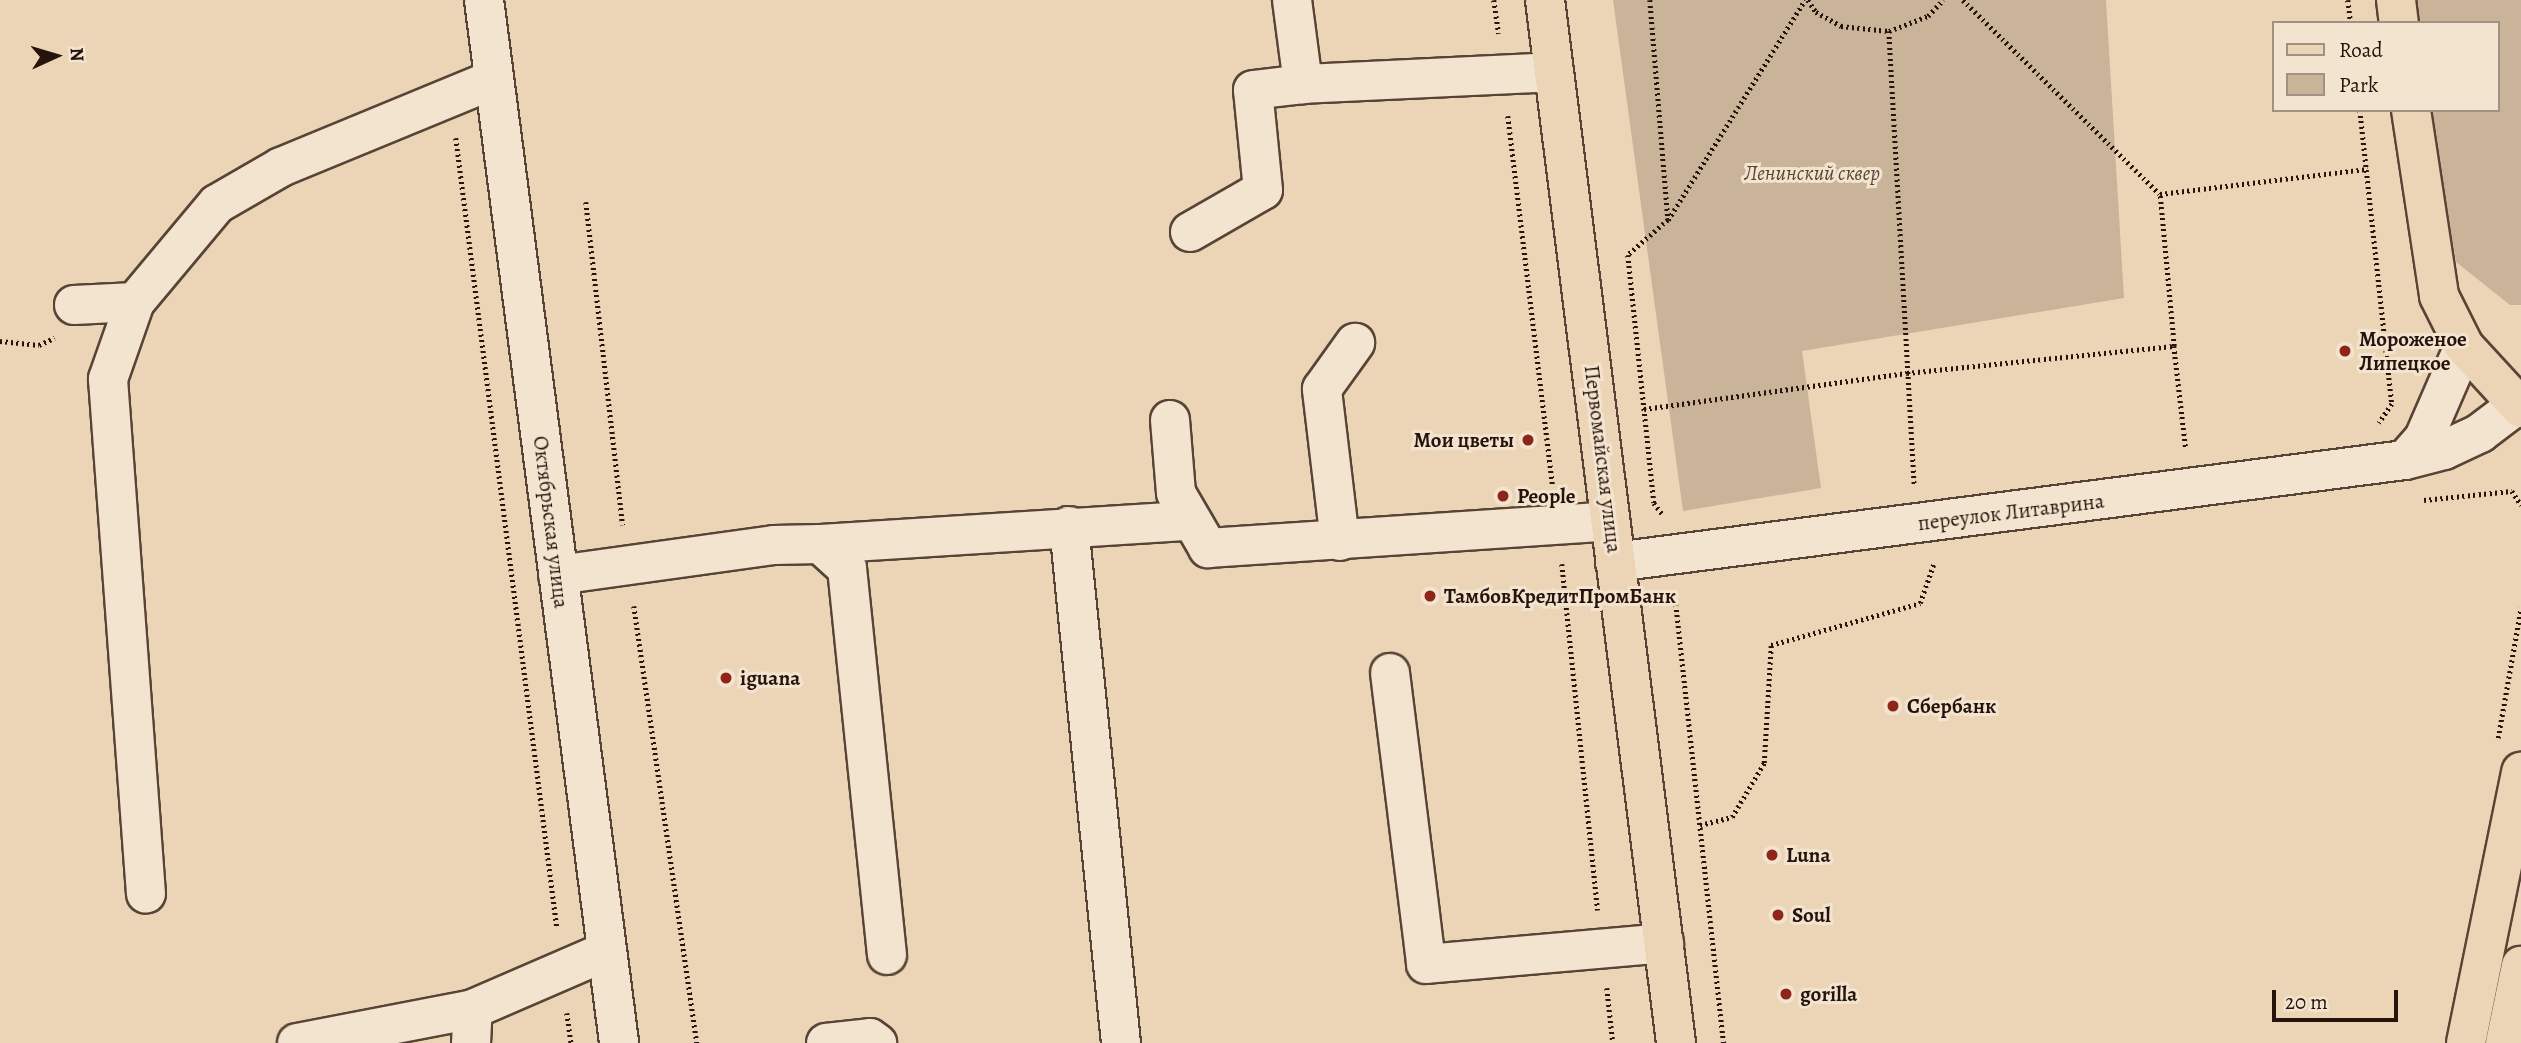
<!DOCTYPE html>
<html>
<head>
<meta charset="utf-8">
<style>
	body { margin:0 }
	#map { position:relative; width:2521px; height:1043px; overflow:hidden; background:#ecd5b6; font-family:Alegreya,serif }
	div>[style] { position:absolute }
	.green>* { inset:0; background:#cab499 }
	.path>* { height:4.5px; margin-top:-2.25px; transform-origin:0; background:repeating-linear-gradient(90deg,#26140c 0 2px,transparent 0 5.5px) }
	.roads { filter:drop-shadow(2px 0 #584436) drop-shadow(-2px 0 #584436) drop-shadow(0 2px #584436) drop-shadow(0 -2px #584436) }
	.minor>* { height:38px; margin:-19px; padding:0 19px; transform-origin:19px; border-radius:19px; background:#f3e4d0 }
	.major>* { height:38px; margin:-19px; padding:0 19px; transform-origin:19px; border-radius:19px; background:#ecd5b6 }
	.dots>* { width:19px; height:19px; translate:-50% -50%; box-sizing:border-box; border:4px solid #f3e4d0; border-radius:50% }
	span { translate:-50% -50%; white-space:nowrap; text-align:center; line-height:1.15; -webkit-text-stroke:6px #f3e4d0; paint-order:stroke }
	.park-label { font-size:21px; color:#574436; font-style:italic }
	.poi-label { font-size:21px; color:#26140c; font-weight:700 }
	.left { translate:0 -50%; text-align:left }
	.right { translate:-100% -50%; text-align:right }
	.street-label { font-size:21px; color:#26140c }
	.legend { position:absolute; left:2272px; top:21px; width:228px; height:91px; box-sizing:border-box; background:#f3e4d0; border:2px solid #a19182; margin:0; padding:9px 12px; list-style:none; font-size:21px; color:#26140c }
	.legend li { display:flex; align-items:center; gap:14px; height:35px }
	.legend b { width:35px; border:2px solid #a19182 }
	.north { position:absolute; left:21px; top:21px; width:70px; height:70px; -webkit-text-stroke:5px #f3e4d0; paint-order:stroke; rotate:86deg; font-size:19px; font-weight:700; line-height:28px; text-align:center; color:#26140c }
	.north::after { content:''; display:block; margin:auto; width:24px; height:32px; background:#26140c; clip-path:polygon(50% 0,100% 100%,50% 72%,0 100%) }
	.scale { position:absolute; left:2272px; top:990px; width:126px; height:32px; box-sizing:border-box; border:4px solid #26140c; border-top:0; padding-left:9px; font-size:21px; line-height:24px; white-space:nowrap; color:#26140c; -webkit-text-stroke:5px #f3e4d0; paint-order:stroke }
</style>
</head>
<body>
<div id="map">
	<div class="green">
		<div style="clip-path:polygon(1613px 0,2106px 0,2124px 298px,1802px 351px,1821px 488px,1683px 511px)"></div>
		<div style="clip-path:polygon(2415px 0,2521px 0,2521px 305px,2510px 305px,2456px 262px,2428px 110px,2498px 110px,2498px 23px,2418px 23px)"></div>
	</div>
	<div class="path">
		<div style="left:1494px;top:0;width:34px;rotate:82deg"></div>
		<div style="left:1650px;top:0;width:221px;rotate:85.3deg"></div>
		<div style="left:1668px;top:220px;width:53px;rotate:138.8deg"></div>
		<div style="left:1628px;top:255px;width:249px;rotate:84deg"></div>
		<div style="left:1654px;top:503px;width:15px;rotate:53deg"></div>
		<div style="left:1808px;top:0;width:14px;rotate:56deg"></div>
		<div style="left:1816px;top:12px;width:29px;rotate:29deg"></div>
		<div style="left:1841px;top:26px;width:48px;rotate:5.9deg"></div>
		<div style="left:1889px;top:31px;width:42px;rotate:-21deg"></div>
		<div style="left:1928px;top:16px;width:22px;rotate:-47deg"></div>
		<div style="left:1963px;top:0;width:276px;rotate:44.6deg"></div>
		<div style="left:2160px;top:194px;width:209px;rotate:-6.9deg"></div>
		<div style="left:2348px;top:0;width:23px;rotate:83deg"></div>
		<div style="left:1889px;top:31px;width:454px;rotate:86.8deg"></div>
		<div style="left:2360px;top:110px;width:296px;rotate:83.8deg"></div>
		<div style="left:2392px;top:404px;width:23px;rotate:124deg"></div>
		<div style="left:1508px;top:116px;width:373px;rotate:83.1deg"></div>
		<div style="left:456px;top:138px;width:796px;rotate:82.71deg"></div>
		<div style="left:586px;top:202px;width:325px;rotate:83.5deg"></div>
		<div style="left:1668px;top:220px;width:259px;rotate:-58.1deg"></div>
		<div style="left:0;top:341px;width:39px;rotate:6deg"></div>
		<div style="left:39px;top:345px;width:17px;rotate:-25deg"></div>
		<div style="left:2174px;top:346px;width:104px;rotate:83.4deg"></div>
		<div style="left:1644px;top:409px;width:265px;rotate:-7.8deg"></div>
		<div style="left:1907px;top:373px;width:268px;rotate:-5.8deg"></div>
		<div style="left:2174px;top:346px;width:153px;rotate:-95.3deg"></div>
		<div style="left:2424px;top:500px;width:88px;rotate:-5.8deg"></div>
		<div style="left:2512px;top:491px;width:17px;rotate:57deg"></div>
		<div style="left:1562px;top:564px;width:348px;rotate:84.1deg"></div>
		<div style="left:1676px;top:604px;width:442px;rotate:83.8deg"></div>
		<div style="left:634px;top:606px;width:442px;rotate:81.8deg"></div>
		<div style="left:2498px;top:738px;width:132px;rotate:-80deg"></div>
		<div style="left:1700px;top:825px;width:33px;rotate:-14deg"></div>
		<div style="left:1732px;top:817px;width:63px;rotate:-59.3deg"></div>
		<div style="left:1764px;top:763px;width:118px;rotate:-86.6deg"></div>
		<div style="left:1771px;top:645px;width:155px;rotate:-15.7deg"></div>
		<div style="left:1920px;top:603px;width:42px;rotate:-70.7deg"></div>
		<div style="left:1607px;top:988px;width:55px;rotate:83.8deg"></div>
		<div style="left:567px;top:1013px;width:30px;rotate:82deg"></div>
	</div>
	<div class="roads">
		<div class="minor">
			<div style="left:484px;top:0;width:1052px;rotate:82.62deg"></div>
			<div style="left:1292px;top:0;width:85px;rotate:82.5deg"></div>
			<div style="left:1303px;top:84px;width:251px;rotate:-2.7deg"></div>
			<div style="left:1190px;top:232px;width:84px;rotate:-29.9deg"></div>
			<div style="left:1263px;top:190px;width:100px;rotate:-95.7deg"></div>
			<div style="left:1253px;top:90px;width:50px;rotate:-6.8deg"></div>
			<div style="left:135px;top:302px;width:82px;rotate:109.3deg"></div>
			<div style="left:108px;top:379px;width:516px;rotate:85.78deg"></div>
			<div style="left:74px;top:305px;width:61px;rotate:-2.8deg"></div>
			<div style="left:135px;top:302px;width:128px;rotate:-50.1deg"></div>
			<div style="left:217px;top:204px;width:74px;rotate:-30deg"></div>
			<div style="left:281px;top:167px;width:230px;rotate:-22.4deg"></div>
			<div style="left:1170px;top:420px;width:73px;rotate:85.3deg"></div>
			<div style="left:1176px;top:493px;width:64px;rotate:59.8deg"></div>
			<div style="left:1208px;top:548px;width:403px;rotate:-3.8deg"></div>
			<div style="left:2405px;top:460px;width:29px;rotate:-49deg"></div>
			<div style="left:2424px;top:438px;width:100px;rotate:-66.5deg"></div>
			<div style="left:1069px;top:526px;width:520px;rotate:84.26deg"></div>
			<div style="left:1340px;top:541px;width:153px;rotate:-96.8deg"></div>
			<div style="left:1322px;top:389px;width:57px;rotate:-54.3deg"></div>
			<div style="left:820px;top:544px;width:370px;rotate:-3.6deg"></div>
			<div style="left:1615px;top:562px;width:797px;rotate:-7.36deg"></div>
			<div style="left:2405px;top:460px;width:40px;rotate:-14.4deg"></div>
			<div style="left:2444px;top:450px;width:40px;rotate:-25deg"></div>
			<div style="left:2480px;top:433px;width:51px;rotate:-37.1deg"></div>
			<div style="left:558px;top:575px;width:218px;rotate:-7.9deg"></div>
			<div style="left:774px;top:545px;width:46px;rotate:-1.2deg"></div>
			<div style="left:820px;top:544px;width:36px;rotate:42deg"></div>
			<div style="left:847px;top:568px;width:389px;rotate:84.1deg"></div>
			<div style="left:1390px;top:673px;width:293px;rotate:82.9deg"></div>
			<div style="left:1426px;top:964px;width:239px;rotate:-5deg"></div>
			<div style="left:297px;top:1043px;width:179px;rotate:-10.9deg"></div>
			<div style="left:473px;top:1009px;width:146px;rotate:-23.4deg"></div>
			<div style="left:471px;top:1043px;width:34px;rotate:-87deg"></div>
			<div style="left:826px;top:1043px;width:44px;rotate:-6.5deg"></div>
			<div style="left:870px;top:1038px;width:9px;rotate:36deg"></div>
		</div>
		<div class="major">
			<div style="left:1545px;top:0;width:1051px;rotate:82.84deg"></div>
			<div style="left:2396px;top:0;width:23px;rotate:83deg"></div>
			<div style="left:2411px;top:110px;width:188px;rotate:81.4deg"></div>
			<div style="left:2439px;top:296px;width:56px;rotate:63.4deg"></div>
			<div style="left:2464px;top:346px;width:84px;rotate:47.4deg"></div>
			<div style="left:2466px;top:1043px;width:277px;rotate:-78.5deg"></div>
			<div style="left:2505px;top:1043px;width:79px;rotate:-78.3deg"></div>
		</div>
	</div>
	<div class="dots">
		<div style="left:2345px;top:351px;background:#8f2418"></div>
		<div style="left:1528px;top:440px;background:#8f2418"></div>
		<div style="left:1503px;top:496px;background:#8f2418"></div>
		<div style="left:1430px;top:596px;background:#8f2418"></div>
		<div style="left:726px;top:678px;background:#8f2418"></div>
		<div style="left:1893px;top:706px;background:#8f2418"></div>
		<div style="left:1772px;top:855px;background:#8f2418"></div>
		<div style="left:1778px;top:915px;background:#8f2418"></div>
		<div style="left:1786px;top:994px;background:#8f2418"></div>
	</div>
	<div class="park-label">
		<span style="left:1812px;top:173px">Ленинский сквер</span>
	</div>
	<div class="poi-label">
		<span class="left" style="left:2359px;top:351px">Мороженое<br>Липецкое</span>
		<span class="right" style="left:1514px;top:440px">Мои цветы</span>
		<span class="left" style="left:1517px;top:496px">People</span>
		<span class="left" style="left:1444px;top:596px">ТамбовКредитПромБанк</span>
		<span class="left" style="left:740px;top:678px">iguana</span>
		<span class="left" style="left:1907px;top:706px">Сбербанк</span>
		<span class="left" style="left:1786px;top:855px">Luna</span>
		<span class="left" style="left:1792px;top:915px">Soul</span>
		<span class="left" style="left:1800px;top:994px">gorilla</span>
	</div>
	<div class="street-label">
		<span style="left:1603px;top:459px;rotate:83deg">Первомайская улица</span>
		<span style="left:2011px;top:512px;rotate:-7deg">переулок Литаврина</span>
		<span style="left:551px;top:522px;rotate:83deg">Октябрьская улица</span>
	</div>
	<ul class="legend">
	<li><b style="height:9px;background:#ecd5b6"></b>Road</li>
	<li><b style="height:19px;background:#cab499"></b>Park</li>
	</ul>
	<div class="north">N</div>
	<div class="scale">20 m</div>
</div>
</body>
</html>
